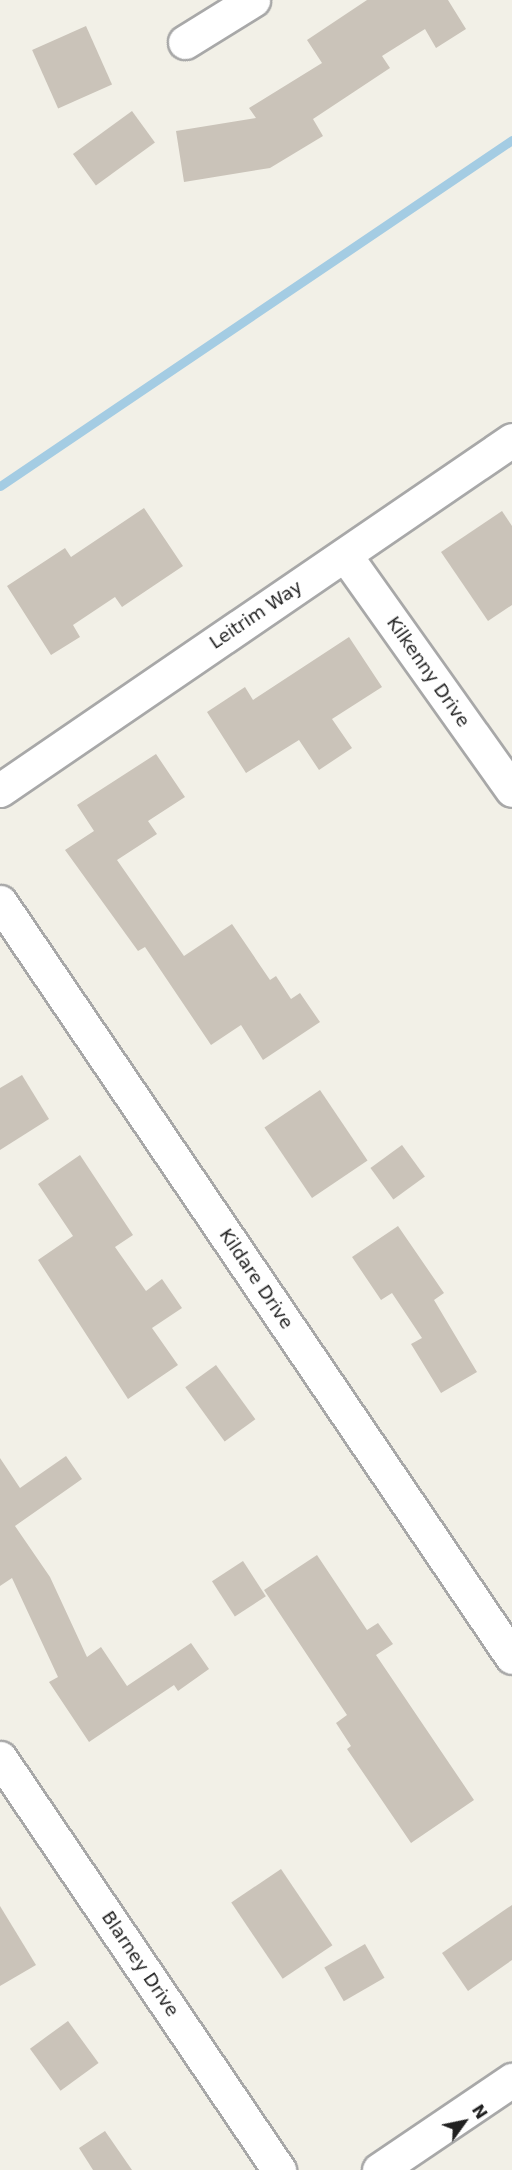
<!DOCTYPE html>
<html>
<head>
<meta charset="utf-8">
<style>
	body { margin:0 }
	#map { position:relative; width:512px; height:2170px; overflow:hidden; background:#f2f0e7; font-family:"DejaVu Sans",sans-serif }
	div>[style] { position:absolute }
	.stream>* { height:9px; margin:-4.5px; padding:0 4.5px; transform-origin:4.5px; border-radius:4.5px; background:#a4cce3 }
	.building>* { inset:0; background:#cac3b9; transform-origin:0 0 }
	.roads { filter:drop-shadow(2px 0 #a8a8a8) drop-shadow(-2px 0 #a8a8a8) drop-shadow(0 2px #a8a8a8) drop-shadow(0 -2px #a8a8a8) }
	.minor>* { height:33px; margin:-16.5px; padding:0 16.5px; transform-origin:16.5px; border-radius:16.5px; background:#fff }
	span { translate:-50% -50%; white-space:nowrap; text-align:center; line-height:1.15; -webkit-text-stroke:4.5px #fff; paint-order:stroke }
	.street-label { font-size:18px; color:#212121 }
	.north { position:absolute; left:434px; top:2092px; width:60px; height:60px; -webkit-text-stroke:4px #fff; paint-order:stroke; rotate:57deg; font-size:16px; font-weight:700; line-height:24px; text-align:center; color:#212121 }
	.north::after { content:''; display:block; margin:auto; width:21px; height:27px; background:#212121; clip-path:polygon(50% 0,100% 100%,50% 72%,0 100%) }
</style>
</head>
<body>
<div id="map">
	<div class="stream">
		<div style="left:0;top:486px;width:618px;rotate:-34.05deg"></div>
	</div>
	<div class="building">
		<div style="clip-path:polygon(367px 0,448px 0,466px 29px,436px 48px,425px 29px,382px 56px,390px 68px,313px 119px,323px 136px,270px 168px,184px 182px,176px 131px,256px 118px,249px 108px,322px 63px,307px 40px)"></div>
		<div style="left:86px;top:26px;width:64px;height:59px;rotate:66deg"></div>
		<div style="left:132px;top:111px;width:39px;height:73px;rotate:54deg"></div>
		<div style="clip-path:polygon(144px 508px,183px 566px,122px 607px,115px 597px,73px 625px,80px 637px,51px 655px,7px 586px,65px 548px,71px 557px)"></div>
		<div style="clip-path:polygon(502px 511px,512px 526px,512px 605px,488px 621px,441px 552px)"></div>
		<div style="clip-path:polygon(349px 637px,382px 687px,332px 719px,352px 748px,319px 770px,299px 740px,246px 773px,207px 712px,245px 687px,253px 700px)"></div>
		<div style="clip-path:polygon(156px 754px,185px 797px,148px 821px,157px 834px,117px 860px,184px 956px,232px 924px,270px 980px,276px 976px,291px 999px,300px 993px,320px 1022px,263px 1060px,241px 1025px,211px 1045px,145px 947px,138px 951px,65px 850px,94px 831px,77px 805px)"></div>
		<div style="clip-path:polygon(22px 1075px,49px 1119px,0 1150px,0 1088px)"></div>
		<div style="left:320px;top:1090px;width:85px;height:67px;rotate:56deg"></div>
		<div style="left:402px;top:1145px;width:39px;height:39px;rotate:54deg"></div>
		<div style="clip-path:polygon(80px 1155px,133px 1235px,115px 1247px,146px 1291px,162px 1279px,182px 1308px,152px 1328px,178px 1365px,128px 1399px,38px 1260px,73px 1236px,38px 1184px)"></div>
		<div style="clip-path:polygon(398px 1226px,444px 1293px,434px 1300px,477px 1372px,441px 1393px,411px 1344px,422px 1338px,392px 1293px,381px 1300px,352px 1257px)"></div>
		<div style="left:216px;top:1365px;width:67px;height:38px;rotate:54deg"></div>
		<div style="clip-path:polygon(66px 1456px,82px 1479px,15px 1526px,50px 1577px,87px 1657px,101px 1647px,127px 1686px,191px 1643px,209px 1669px,178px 1691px,174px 1685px,89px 1742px,49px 1682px,58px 1677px,12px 1578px,0 1586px,0 1458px,20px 1488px)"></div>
		<div style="clip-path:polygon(317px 1555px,367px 1630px,378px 1623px,393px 1644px,376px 1655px,474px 1800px,411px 1843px,347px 1749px,351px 1746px,336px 1723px,347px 1715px,264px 1590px)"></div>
		<div style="left:243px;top:1561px;width:42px;height:37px;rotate:57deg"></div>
		<div style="left:281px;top:1869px;width:92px;height:60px;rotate:56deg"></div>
		<div style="clip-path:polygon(512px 1905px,512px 1960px,468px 1991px,442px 1953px)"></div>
		<div style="clip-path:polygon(0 1906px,36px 1965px,0 1986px)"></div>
		<div style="left:365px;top:1944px;width:39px;height:47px;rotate:60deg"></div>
		<div style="left:68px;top:2021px;width:52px;height:47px;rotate:54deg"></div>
		<div style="clip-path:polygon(105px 2131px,132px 2170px,93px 2170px,79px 2148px)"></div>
	</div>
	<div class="roads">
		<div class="minor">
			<div style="left:185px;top:42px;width:80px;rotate:-31.7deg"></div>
			<div style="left:345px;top:555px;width:288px;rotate:54.6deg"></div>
			<div style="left:0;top:790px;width:620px;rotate:-34.36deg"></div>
			<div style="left:0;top:902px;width:912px;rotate:55.86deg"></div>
			<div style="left:0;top:1758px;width:498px;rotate:55.9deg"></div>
			<div style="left:379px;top:2170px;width:161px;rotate:-34.1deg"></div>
		</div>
	</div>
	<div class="street-label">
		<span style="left:256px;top:615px;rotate:-34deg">Leitrim Way</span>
		<span style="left:428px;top:672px;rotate:55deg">Kilkenny Drive</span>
		<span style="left:256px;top:1279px;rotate:56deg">Kildare Drive</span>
		<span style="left:140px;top:1964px;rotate:56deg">Blarney Drive</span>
	</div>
	<div class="north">N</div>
</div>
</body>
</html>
